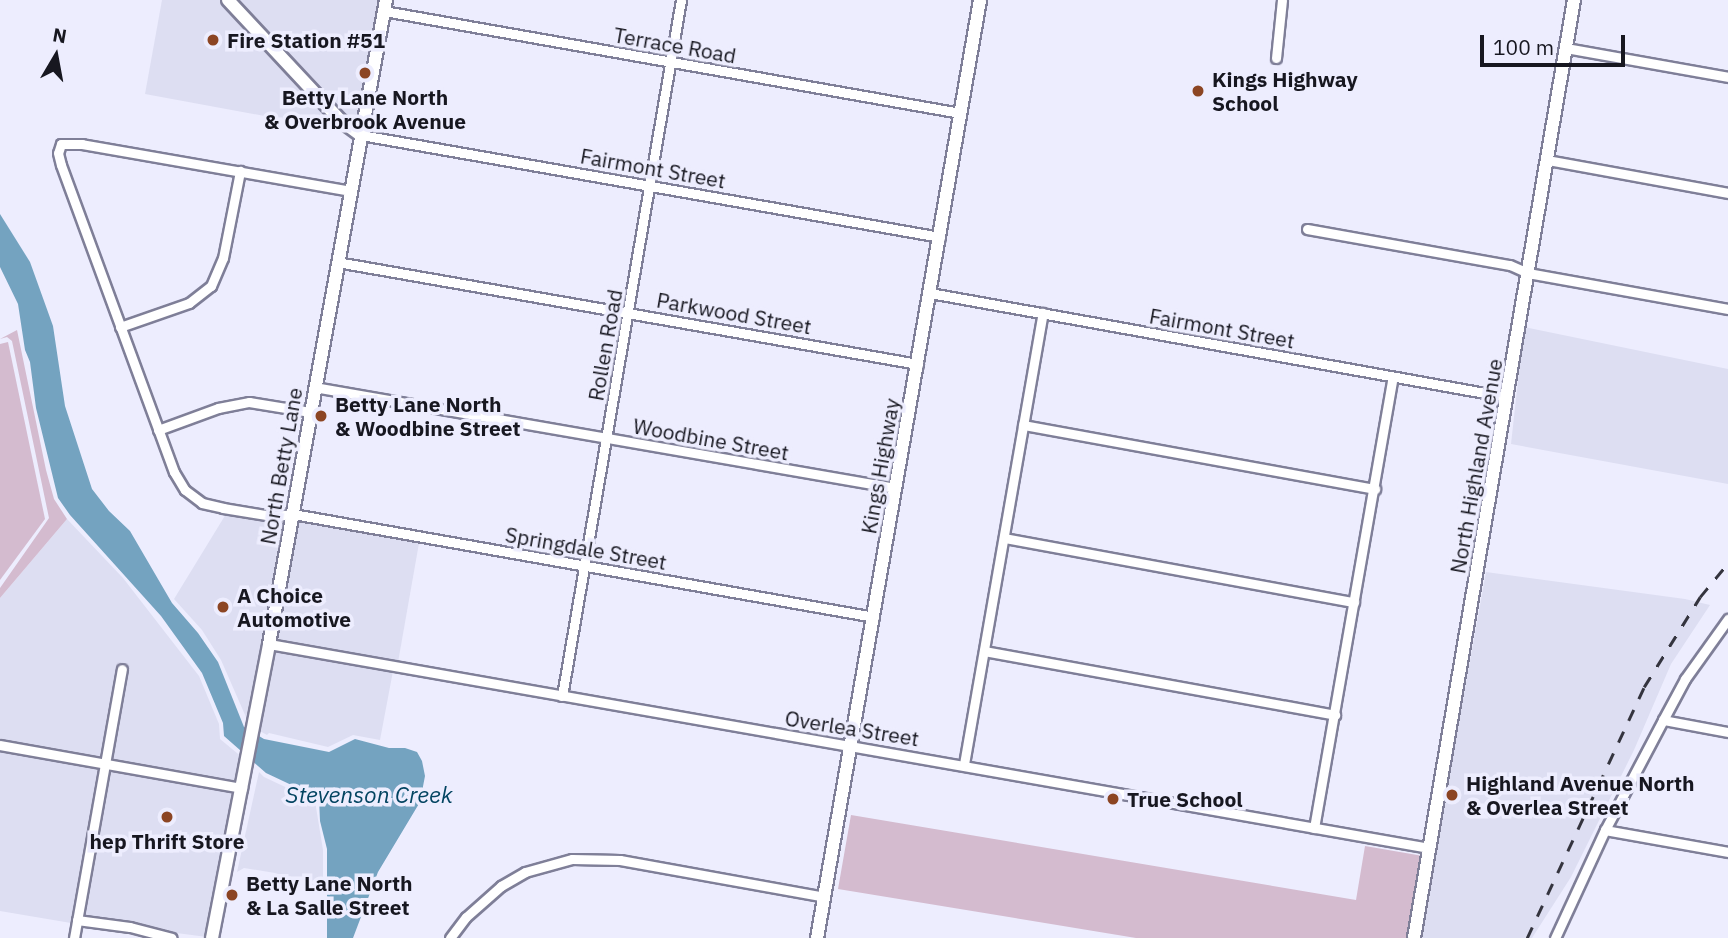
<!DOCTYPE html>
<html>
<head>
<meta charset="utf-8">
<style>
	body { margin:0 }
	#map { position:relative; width:1728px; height:938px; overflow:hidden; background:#ededfe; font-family:"IBM Plex Sans",sans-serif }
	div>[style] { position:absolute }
	.built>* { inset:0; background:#dddef2; transform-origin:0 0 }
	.green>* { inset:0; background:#d4bbcf }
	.water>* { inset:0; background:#74a3c0 }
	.roads { filter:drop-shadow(2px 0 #7f7f98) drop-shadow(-2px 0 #7f7f98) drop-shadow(0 2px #7f7f98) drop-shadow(0 -2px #7f7f98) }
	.street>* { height:9px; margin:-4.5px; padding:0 4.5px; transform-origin:4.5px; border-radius:4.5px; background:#fff }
	.secondary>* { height:12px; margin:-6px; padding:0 6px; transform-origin:6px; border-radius:6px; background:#fff }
	.rail>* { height:2.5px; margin-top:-1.25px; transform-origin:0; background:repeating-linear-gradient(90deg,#34343e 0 12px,transparent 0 24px) }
	.dots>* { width:19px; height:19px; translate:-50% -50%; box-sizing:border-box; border:4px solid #ededfe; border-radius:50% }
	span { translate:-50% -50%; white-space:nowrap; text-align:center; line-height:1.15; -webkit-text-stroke:7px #ededfe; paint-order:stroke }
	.poi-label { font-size:21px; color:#171720; font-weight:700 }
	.left { translate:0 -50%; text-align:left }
	.street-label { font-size:21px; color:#171720 }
	.water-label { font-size:23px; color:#034461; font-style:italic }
	.north { position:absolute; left:21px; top:21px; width:70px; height:70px; -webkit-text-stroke:5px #ededfe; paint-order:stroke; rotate:10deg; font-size:19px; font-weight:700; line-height:28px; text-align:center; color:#171720 }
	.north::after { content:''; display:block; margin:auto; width:24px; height:32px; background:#171720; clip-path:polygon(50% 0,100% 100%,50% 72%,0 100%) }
	.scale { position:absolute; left:1480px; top:35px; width:145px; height:32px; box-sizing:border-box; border:4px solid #171720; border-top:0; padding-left:9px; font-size:21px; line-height:24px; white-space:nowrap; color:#171720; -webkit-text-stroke:5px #ededfe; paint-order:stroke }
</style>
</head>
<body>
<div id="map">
	<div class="built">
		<div style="clip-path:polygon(162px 0,220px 0,346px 131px,145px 94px)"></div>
		<div style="clip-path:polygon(235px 0,381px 0,357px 126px,343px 116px)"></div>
		<div style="clip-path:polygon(1524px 327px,1728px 369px,1728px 484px,1511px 444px)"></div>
		<div style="clip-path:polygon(226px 514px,271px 522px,286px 521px,249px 724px,221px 660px,202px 630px,174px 599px)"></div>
		<div style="clip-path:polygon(67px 519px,123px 578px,199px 676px,219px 724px,220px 739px,243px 758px,238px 781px,112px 759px,128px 665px,118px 663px,102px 757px,0 739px,0 598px)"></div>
		<div style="left:297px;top:521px;width:124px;height:120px;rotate:10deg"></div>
		<div style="clip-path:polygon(1486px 572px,1685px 599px,1710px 605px,1671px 664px,1634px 750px,1571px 877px,1532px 938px,1420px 938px)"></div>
		<div style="clip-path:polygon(273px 650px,393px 671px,380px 740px,353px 735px,328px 747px,269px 733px,267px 735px,258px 730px)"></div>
		<div style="clip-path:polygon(0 750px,100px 768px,71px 923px,0 911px)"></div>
		<div style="clip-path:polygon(110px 770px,236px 792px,207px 937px,161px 931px,131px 921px,83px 915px)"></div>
		<div style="clip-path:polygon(259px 772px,264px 777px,315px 801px,323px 850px,323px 886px,321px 888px,275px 873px,244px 868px,237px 872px)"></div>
	</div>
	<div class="green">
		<div style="clip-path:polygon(17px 330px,46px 470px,54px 499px,67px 519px,0 598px,0 588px,49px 518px,12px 341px,7px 337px,0 339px)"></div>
		<div style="clip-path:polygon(8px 342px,45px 519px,0 580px,0 344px)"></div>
		<div style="clip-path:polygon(851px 815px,1356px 900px,1365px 846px,1423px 856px,1409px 938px,1136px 938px,838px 889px)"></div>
	</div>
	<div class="water">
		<div style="clip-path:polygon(0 214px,30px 262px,53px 326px,65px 406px,92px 489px,109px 511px,130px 531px,172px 603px,198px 633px,218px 662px,244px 727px,264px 739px,329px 752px,355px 739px,389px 748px,405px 748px,417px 752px,422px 761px,425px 776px,420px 802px,378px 872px,353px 938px,327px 938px,327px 849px,320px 821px,319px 798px,266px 773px,224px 736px,223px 723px,202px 673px,161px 616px,70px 515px,58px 498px,36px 408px,30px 362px,25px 350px,18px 304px,0 267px)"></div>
	</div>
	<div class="roads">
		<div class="street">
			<div style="left:384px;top:11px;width:585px;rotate:10.04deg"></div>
			<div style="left:1566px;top:48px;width:165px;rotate:10.1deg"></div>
			<div style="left:1276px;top:58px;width:58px;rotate:-84.1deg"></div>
			<div style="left:361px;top:135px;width:588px;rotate:9.99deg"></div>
			<div style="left:1547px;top:160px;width:184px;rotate:10.3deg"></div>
			<div style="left:351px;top:191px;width:273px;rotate:-170.1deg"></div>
			<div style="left:82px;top:144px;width:21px;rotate:180deg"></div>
			<div style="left:61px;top:144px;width:9px;rotate:108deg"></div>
			<div style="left:58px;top:153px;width:12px;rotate:76deg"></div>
			<div style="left:61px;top:165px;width:327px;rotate:69.8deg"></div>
			<div style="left:174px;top:472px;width:21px;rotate:59deg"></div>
			<div style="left:185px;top:490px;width:21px;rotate:37deg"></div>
			<div style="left:202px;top:503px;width:22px;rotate:13deg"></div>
			<div style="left:223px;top:508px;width:50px;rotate:9.3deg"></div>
			<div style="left:272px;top:516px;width:21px;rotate:-5deg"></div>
			<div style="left:293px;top:514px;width:590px;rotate:10.05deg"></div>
			<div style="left:1307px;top:229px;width:206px;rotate:10.1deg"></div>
			<div style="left:1510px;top:265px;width:20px;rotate:24deg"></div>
			<div style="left:1528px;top:273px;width:203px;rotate:10.2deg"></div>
			<div style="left:337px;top:262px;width:590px;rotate:9.96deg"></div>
			<div style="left:930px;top:293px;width:586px;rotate:10.22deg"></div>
			<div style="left:120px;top:327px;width:73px;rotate:-19.2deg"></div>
			<div style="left:189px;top:303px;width:28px;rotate:-38deg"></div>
			<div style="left:211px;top:286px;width:30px;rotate:-67deg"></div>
			<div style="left:223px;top:258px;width:89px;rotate:-78.9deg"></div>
			<div style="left:314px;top:387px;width:590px;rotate:9.86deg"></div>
			<div style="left:1023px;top:425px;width:358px;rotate:10.3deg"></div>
			<div style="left:158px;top:430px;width:64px;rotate:-20.1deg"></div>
			<div style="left:218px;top:408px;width:32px;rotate:-11deg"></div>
			<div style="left:249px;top:402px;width:62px;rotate:9.3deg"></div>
			<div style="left:1004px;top:538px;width:356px;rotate:10.4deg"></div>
			<div style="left:269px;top:644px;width:1178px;rotate:9.97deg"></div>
			<div style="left:984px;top:651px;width:357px;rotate:10.3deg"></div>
			<div style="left:562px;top:696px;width:706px;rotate:-80.3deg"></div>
			<div style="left:1663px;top:720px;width:66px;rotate:10.5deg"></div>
			<div style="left:0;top:745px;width:246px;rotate:10.1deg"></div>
			<div style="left:964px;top:764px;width:458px;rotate:-80.1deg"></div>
			<div style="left:1314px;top:828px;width:458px;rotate:-80.1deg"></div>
			<div style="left:1605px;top:830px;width:125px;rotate:10.1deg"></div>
			<div style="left:77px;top:920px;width:53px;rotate:7.5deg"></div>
			<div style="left:130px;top:927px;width:43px;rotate:14.7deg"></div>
			<div style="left:74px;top:938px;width:273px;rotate:-79.9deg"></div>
			<div style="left:450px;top:938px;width:26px;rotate:-53deg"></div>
			<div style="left:466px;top:917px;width:47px;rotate:-41.5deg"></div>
			<div style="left:501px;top:886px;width:28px;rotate:-30deg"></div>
			<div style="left:525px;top:872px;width:49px;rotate:-15.5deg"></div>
			<div style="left:572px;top:859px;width:48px;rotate:1.2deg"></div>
			<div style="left:620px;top:860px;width:208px;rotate:10.2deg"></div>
			<div style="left:1555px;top:938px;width:119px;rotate:-65.2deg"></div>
			<div style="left:1605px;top:830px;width:124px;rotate:-62.2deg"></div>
			<div style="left:1663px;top:720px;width:47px;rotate:-61.8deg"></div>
			<div style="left:1685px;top:679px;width:74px;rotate:-54.4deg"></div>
		</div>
		<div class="secondary">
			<div style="left:228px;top:0;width:164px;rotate:47deg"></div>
			<div style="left:340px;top:120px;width:26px;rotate:36deg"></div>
			<div style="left:212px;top:938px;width:299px;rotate:-79deg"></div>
			<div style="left:269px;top:644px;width:655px;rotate:-79.7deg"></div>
			<div style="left:817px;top:938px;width:952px;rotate:-80.14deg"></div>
			<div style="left:1414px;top:938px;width:952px;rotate:-80.32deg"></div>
		</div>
	</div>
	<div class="rail">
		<div style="left:1527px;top:938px;width:277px;rotate:-65deg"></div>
		<div style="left:1644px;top:687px;width:106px;rotate:-58.1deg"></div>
		<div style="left:1700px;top:597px;width:44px;rotate:-50.5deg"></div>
	</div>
	<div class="dots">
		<div style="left:213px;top:40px;background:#8c4523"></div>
		<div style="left:365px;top:73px;background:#8c4523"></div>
		<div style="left:1198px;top:91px;background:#8c4523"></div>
		<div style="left:321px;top:416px;background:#8c4523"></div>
		<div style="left:223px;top:607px;background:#8c4523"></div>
		<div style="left:1452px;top:795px;background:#8c4523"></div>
		<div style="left:1113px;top:799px;background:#8c4523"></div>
		<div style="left:167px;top:817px;background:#8c4523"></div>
		<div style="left:232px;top:895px;background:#8c4523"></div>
	</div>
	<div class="poi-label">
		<span class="left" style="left:227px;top:40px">Fire Station #51</span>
		<span class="left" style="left:1212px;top:91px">Kings Highway<br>School</span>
		<span style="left:365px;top:109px">Betty Lane North<br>&amp; Overbrook Avenue</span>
		<span class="left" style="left:335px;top:416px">Betty Lane North<br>&amp; Woodbine Street</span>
		<span class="left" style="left:237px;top:607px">A Choice<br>Automotive</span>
		<span class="left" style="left:1466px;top:795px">Highland Avenue North<br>&amp; Overlea Street</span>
		<span class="left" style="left:1127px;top:799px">True School</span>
		<span style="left:167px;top:841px">hep Thrift Store</span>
		<span class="left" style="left:246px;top:895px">Betty Lane North<br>&amp; La Salle Street</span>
	</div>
	<div class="street-label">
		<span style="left:675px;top:45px;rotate:10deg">Terrace Road</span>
		<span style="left:653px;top:168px;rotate:10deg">Fairmont Street</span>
		<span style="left:734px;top:313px;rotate:10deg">Parkwood Street</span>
		<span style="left:1222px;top:328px;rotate:10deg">Fairmont Street</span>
		<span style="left:605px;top:345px;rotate:-80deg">Rollen Road</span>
		<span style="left:711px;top:439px;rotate:10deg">Woodbine Street</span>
		<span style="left:281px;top:466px;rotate:-80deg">North Betty Lane</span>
		<span style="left:880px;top:466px;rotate:-80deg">Kings Highway</span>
		<span style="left:1476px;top:466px;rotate:-80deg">North Highland Avenue</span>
		<span style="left:586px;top:548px;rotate:10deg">Springdale Street</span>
		<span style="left:852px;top:728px;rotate:9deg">Overlea Street</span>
	</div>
	<div class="water-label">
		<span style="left:369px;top:794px">Stevenson Creek</span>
	</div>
	<div class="north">N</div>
	<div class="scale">100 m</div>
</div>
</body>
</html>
